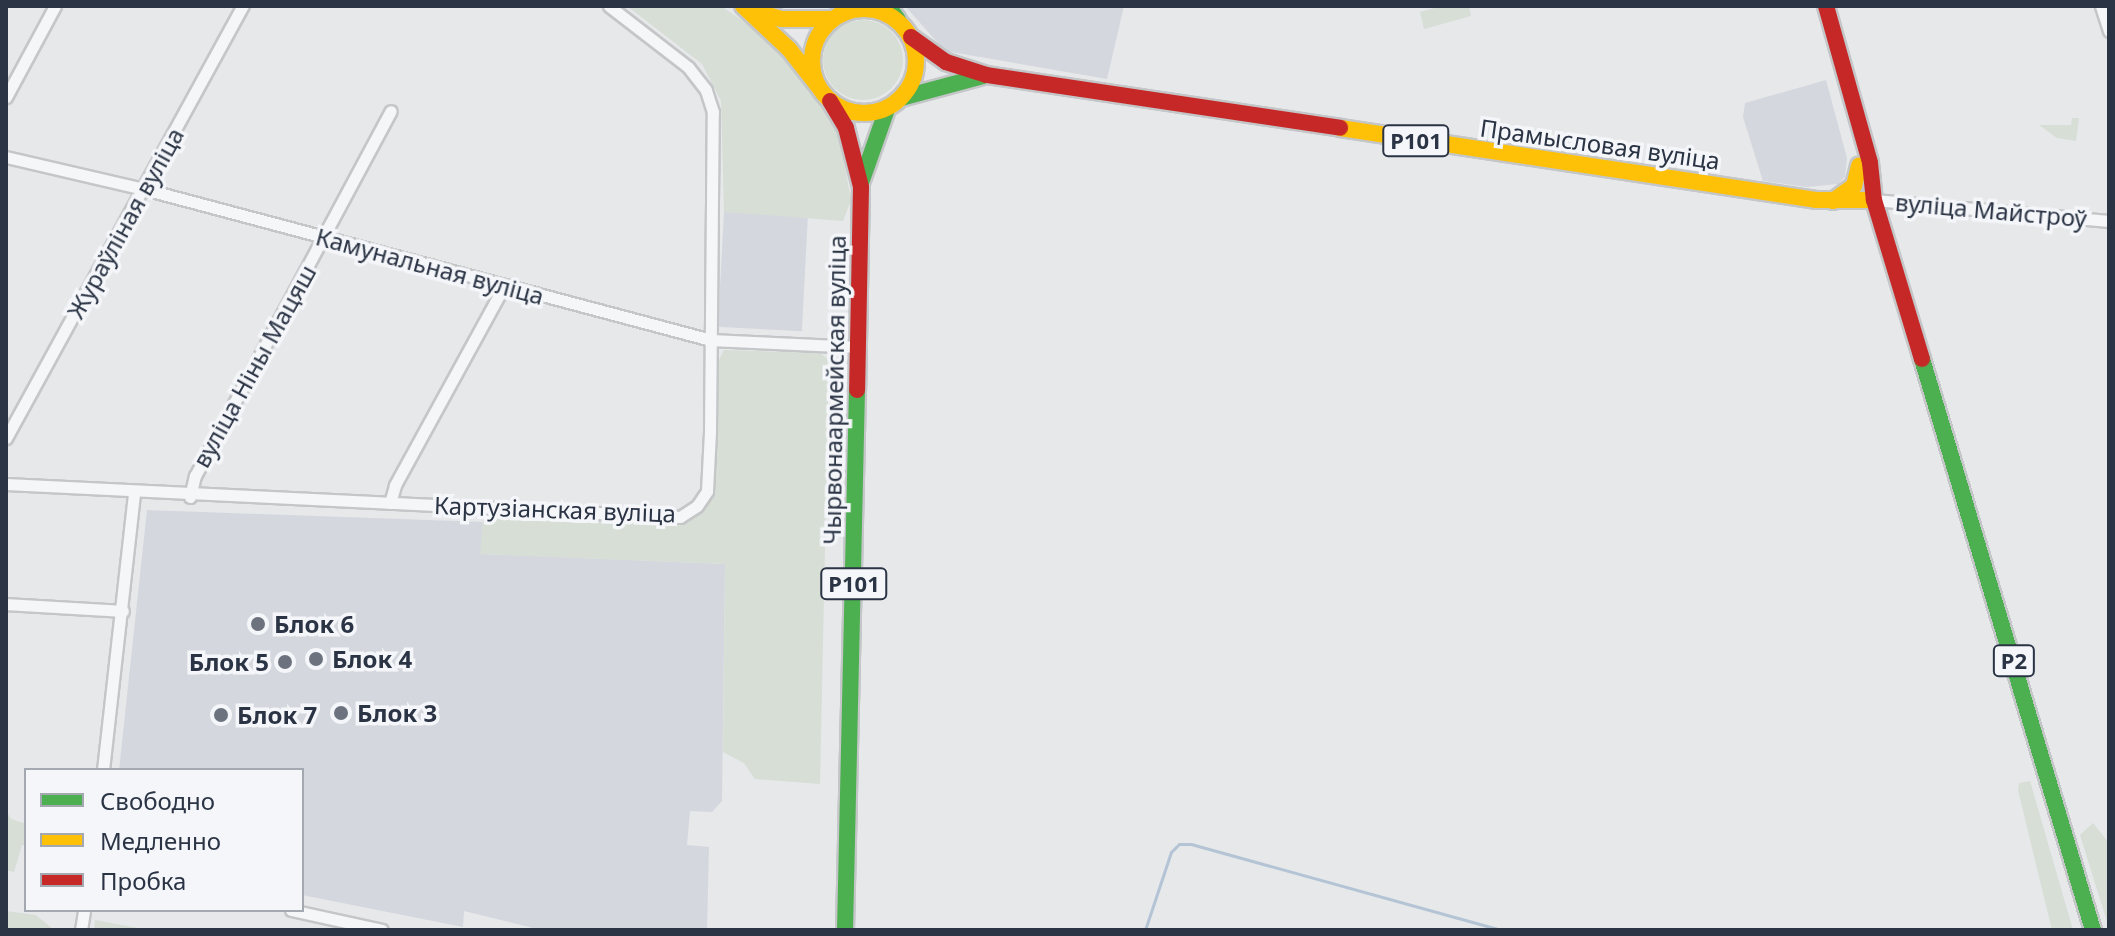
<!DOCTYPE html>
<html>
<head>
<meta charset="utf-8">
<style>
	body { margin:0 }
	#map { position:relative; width:2115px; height:936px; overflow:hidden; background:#e6e8ea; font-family:"Noto Sans",sans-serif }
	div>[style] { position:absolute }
	.built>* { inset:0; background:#d4d7dd; transform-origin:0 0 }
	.green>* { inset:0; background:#d6ded6 }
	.round { border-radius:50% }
	.stream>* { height:3px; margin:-1.5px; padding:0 1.5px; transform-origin:1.5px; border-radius:1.5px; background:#b4c4d5 }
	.roads { filter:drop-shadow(2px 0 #c4c6c8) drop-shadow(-2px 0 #c4c6c8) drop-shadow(0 2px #c4c6c8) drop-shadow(0 -2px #c4c6c8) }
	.street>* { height:11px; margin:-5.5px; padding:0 5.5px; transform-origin:5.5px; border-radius:5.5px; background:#f5f6f7 }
	.fast>* { height:16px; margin:-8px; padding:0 8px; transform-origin:8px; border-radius:8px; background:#4caf50 }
	.slow>* { height:16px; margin:-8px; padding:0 8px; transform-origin:8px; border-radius:8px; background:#ffc107 }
	.slow>.ring { margin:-8px; padding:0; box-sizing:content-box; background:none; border:16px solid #ffc107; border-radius:50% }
	.jam>* { height:16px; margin:-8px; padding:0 8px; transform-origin:8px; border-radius:8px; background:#c62828 }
	.dots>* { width:22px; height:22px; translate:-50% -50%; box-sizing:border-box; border:4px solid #f4f6f9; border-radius:50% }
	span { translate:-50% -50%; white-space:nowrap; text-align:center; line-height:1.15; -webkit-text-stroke:7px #f4f6f9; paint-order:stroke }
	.shield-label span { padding:2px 6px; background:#f4f6f9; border:2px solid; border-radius:6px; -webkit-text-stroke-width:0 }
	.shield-label { font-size:22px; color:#2b3445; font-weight:700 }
	.street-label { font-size:24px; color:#2b3445 }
	.poi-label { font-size:24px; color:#2b3445; font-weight:700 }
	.left { translate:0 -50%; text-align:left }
	.right { translate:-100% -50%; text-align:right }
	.frame { position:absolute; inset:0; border:8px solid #2b3445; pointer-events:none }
	.legend { position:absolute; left:24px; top:768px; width:280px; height:144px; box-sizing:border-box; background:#f4f6f9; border:2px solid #a4a8b1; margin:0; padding:10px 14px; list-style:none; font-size:24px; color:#2b3445 }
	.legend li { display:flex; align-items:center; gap:16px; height:40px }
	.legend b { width:40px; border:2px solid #a4a8b1 }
</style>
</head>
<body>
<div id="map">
	<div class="built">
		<div style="clip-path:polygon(905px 6px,1124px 6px,1107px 79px,945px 51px)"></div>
		<div style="clip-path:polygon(1826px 80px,1847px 158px,1845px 177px,1838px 184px,1806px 187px,1763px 181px,1743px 117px,1745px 103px)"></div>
		<div style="left:724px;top:212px;width:84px;height:115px;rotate:3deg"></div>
		<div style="clip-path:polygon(147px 510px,483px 522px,481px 554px,725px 564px,722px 801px,712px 812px,690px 811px,687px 845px,709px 847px,707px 930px,541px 930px,464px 911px,463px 927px,302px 895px,302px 770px,119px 770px)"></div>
	</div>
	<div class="green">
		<div style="clip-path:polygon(627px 6px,721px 6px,767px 37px,837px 123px,851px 200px,843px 221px,724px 212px,721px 101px,702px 64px)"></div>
		<div style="clip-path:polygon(1442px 6px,1469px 6px,1471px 16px,1424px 29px,1420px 12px)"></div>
		<div class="round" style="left:823px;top:20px;width:80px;height:80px"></div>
		<div style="clip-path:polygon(2072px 118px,2079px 118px,2076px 141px,2057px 138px,2039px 125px,2071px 125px)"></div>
		<div style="clip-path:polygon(724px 350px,820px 353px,829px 360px,820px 784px,755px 779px,744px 763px,723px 752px,725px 564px,480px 554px,483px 517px,680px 523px,706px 508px,712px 495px,715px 368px)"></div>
		<div style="clip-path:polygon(2030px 781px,2073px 930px,2052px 930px,2018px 790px,2019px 783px)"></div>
		<div style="clip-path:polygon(6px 811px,11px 819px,26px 824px,26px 845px,22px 845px,14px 872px,6px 870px)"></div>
		<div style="clip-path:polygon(2093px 823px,2109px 843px,2109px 928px,2080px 835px)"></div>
		<div style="clip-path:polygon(6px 911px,36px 915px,54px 930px,6px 930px)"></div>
		<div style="clip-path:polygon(95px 920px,148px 930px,94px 930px)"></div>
	</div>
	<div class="stream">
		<div style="left:1145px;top:930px;width:82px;rotate:-71.6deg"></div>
		<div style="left:1171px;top:852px;width:11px;rotate:-45deg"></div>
		<div style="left:1179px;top:844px;width:12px"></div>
		<div style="left:1191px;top:844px;width:322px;rotate:15.5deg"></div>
	</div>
	<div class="roads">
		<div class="street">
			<div style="left:2101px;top:6px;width:26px;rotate:72deg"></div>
			<div style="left:6px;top:97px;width:103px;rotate:-61.7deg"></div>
			<div style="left:6px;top:157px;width:142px;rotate:13.1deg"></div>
			<div style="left:144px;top:189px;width:587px;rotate:14.91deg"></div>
			<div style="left:711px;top:340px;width:148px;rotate:2.7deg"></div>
			<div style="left:1874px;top:200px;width:236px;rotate:5.1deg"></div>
			<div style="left:6px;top:438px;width:493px;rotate:-61.3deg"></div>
			<div style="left:6px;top:484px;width:675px;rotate:2.8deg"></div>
			<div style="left:680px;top:517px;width:20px;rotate:-33deg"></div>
			<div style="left:697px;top:506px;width:18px;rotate:-56deg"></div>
			<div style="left:707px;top:491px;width:60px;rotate:-87.1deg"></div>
			<div style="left:710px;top:431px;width:319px;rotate:-89.5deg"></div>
			<div style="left:713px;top:112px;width:23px;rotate:-108deg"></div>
			<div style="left:706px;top:90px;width:29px;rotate:-128deg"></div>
			<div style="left:688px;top:67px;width:100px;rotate:-142.3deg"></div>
			<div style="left:190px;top:497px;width:22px;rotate:-77deg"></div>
			<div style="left:195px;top:476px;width:414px;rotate:-61.8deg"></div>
			<div style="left:390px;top:503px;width:19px;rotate:-74deg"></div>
			<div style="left:395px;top:485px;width:227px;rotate:-61.3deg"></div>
			<div style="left:6px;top:604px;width:117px;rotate:3.4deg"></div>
			<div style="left:103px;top:770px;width:280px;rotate:-83.6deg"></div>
			<div style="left:291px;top:910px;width:93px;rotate:12.4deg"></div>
			<div style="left:81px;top:930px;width:20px;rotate:-81deg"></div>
		</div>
		<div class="fast">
			<div style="left:888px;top:6px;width:17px;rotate:54deg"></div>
			<div style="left:901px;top:98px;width:85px;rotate:-15deg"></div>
			<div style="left:862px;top:180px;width:75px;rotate:-70.6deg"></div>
			<div style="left:1922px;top:359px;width:596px;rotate:73.33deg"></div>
			<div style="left:845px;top:930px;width:540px;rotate:-88.73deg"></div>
		</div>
		<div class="slow">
			<div style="left:743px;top:6px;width:63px;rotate:43.1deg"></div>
			<div style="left:789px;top:49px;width:47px;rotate:51.9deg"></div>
			<div class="ring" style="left:812px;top:9px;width:88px;height:88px"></div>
			<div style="left:752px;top:10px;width:31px;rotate:17deg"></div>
			<div style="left:782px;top:19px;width:51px"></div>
			<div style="left:844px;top:13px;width:11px;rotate:-41deg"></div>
			<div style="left:1340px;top:128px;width:481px;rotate:8.6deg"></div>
			<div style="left:1816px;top:200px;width:58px"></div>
			<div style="left:1833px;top:201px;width:26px;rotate:-36deg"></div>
			<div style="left:1854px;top:186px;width:21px;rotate:-76deg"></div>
		</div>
		<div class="jam">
			<div style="left:1826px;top:6px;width:163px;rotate:74.3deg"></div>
			<div style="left:1870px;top:163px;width:37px;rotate:84deg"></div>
			<div style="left:1874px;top:200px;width:166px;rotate:73.2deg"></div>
			<div style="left:911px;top:37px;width:43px;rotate:35.5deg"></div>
			<div style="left:946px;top:62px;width:43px;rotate:17.6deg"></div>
			<div style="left:987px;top:75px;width:357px;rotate:8.5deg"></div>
			<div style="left:830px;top:101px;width:31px;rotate:59deg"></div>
			<div style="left:846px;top:128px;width:61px;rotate:75.7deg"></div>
			<div style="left:861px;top:187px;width:203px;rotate:91.1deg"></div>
		</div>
	</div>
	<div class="dots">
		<div style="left:258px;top:624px;background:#6c737f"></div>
		<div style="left:316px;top:659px;background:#6c737f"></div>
		<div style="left:285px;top:662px;background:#6c737f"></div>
		<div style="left:341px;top:713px;background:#6c737f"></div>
		<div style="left:221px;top:715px;background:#6c737f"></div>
	</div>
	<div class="shield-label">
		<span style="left:1416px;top:141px">Р101</span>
		<span style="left:854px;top:584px">Р101</span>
		<span style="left:2014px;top:661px">Р2</span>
	</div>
	<div class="street-label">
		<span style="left:1600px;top:144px;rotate:8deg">Прамысловая вуліца</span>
		<span style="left:1991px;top:210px;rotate:5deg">вуліца Майстроў</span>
		<span style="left:125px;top:223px;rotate:-61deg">Жураўліная вуліца</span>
		<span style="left:430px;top:266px;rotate:15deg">Камунальная вуліца</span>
		<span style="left:254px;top:366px;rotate:-61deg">вуліца Ніны Мацяш</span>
		<span style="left:834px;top:390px;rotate:-89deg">Чырвонаармейская вуліца</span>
		<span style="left:555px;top:509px;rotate:2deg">Картузіанская вуліца</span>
	</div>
	<div class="poi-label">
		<span class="left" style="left:274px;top:624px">Блок 6</span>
		<span class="left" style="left:332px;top:659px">Блок 4</span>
		<span class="right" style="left:269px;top:662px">Блок 5</span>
		<span class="left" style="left:357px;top:713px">Блок 3</span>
		<span class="left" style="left:237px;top:715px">Блок 7</span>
	</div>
	<div class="frame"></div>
	<ul class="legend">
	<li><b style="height:10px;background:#4caf50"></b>Свободно</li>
	<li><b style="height:10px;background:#ffc107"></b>Медленно</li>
	<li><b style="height:10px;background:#c62828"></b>Пробка</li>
	</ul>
</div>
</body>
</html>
